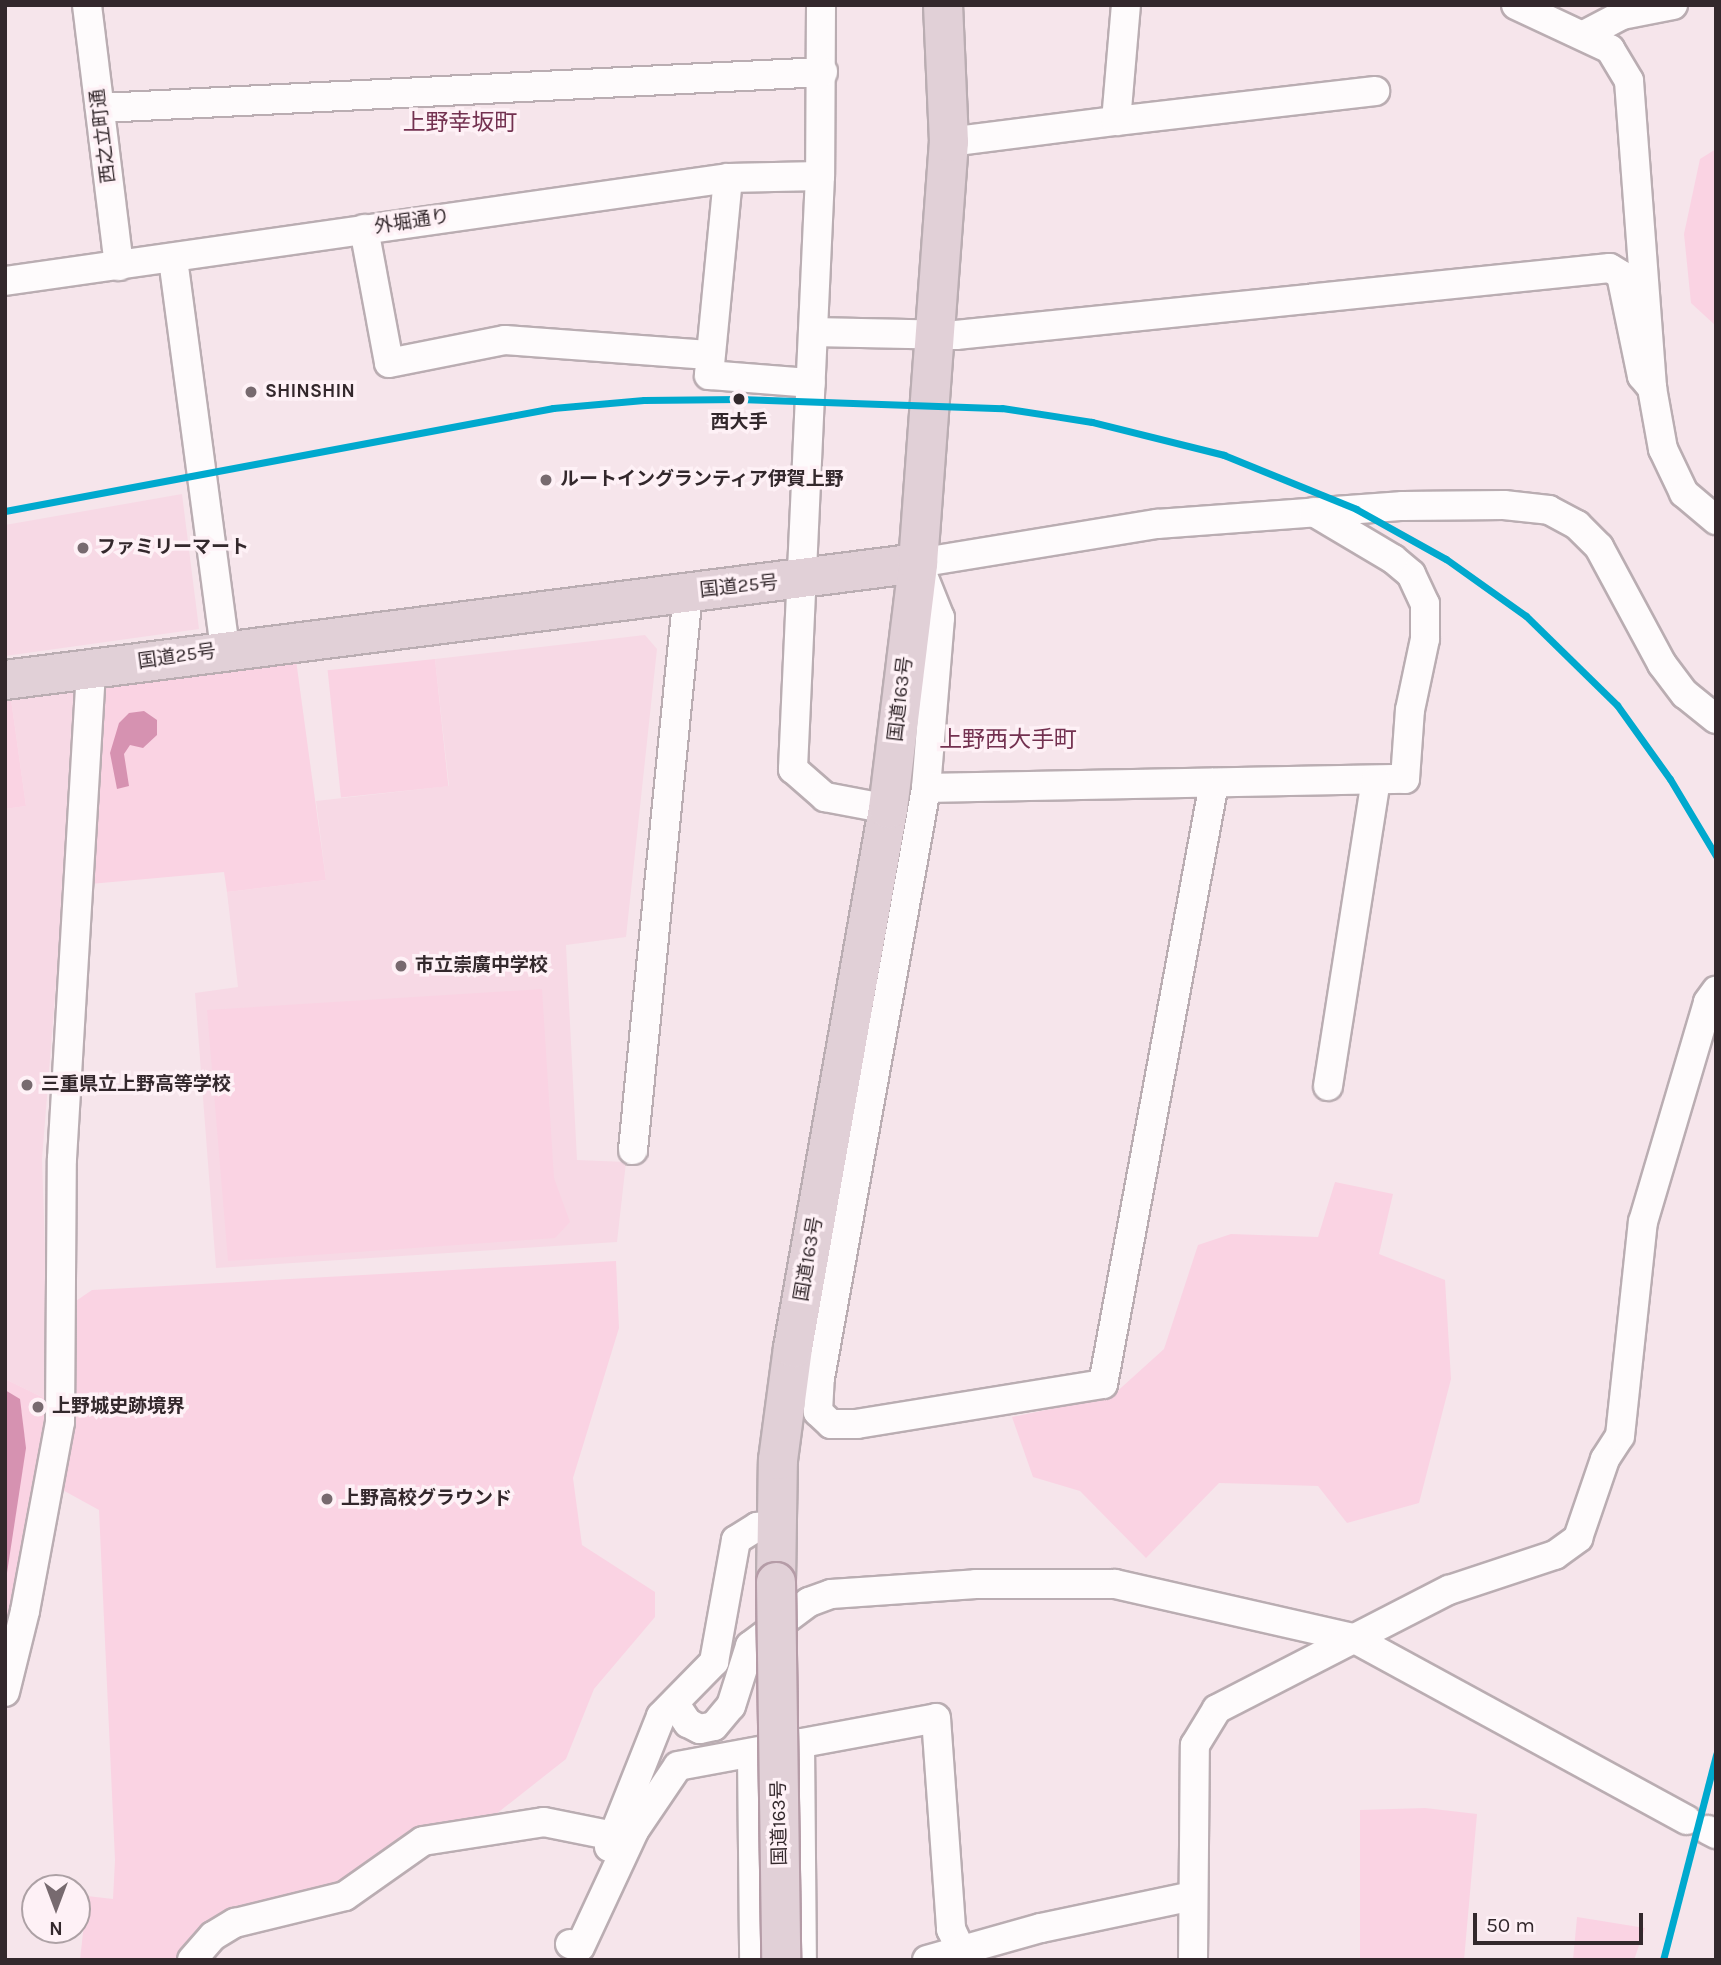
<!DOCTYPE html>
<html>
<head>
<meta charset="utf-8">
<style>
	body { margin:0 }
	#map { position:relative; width:1721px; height:1965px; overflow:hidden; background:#f6e5eb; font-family:Karla,"Noto Sans JP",sans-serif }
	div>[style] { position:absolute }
	.built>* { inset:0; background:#f7d9e5 }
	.green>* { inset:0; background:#fad3e3; transform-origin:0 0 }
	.water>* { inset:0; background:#d692b1 }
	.roads { filter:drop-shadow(2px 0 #baadb2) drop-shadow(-2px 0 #baadb2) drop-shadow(0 2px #baadb2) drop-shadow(0 -2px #baadb2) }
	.minor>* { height:28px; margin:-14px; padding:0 14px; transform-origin:14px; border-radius:14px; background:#fefbfc }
	.highway>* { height:38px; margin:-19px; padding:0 19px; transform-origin:19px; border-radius:19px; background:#e1d0d7 }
	.bridges { filter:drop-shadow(2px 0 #b59ca7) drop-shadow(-2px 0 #b59ca7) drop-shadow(0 2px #b59ca7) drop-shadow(0 -2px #b59ca7) }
	.highway-bridge>* { height:38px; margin:-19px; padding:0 19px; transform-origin:19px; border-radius:19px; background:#e1d0d7 }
	.rail-1>* { height:7px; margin:-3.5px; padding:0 3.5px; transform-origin:3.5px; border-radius:3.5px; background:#00a9ce }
	.dots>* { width:19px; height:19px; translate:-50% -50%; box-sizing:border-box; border:4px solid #fef1f6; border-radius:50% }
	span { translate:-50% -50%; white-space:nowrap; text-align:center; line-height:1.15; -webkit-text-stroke:7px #fef1f6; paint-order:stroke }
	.street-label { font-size:19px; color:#33282c }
	.poi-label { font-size:19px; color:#33282c; font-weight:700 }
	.left { translate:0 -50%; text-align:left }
	.stop-label { font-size:19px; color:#33282c; font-weight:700 }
	.quarter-label { font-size:23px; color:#733150 }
	.frame { position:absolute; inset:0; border:7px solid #33282c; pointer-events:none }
	.north { position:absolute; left:21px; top:1874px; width:70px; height:70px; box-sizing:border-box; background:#fef1f6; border:2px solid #ada1a5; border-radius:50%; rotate:180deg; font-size:19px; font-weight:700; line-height:28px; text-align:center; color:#33282c }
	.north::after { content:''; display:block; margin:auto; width:24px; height:32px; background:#776a6f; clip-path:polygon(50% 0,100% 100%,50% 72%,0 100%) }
	.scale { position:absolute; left:1473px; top:1913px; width:170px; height:32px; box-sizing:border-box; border:4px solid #33282c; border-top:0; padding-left:9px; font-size:21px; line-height:24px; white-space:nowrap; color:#33282c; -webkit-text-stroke:5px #fef1f6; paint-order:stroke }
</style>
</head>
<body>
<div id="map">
	<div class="built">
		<div style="clip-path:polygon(182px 494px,199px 629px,5px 656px,5px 525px)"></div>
		<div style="clip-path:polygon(645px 635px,657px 649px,626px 937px,566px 945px,577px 1160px,626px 1162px,617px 1242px,216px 1268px,195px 993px,238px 987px,227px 892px,326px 880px,316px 801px,449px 786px,435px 659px)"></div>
		<div style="clip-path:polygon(69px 692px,79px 696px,42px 1159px,50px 1401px,5px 1379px,5px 809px,26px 806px,11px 699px)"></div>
	</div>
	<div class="green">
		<div style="clip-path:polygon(1716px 149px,1716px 326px,1691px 303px,1684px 234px,1700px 159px)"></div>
		<div style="left:435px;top:659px;width:128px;height:108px;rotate:84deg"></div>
		<div style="clip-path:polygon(296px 660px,326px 880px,227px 892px,224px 872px,90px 884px,98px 686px)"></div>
		<div style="clip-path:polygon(5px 699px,11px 699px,26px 806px,5px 809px)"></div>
		<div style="clip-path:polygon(542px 989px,554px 1178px,570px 1222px,555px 1238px,228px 1261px,207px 1010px)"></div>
		<div style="clip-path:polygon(1335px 1182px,1393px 1194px,1379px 1254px,1445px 1280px,1451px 1379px,1419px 1503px,1347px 1523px,1318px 1486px,1219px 1483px,1146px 1558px,1080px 1491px,1033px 1477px,1012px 1417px,1112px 1396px,1164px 1349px,1198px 1245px,1231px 1234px,1318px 1237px)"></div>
		<div style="clip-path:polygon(616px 1261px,619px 1328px,573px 1478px,582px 1545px,655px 1592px,655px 1617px,594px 1689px,566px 1759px,486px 1822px,364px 1872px,184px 1960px,80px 1960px,87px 1896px,113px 1899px,115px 1860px,99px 1510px,59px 1488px,73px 1303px,92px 1290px)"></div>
		<div style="clip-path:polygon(5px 1379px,50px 1401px,5px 1648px)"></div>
		<div style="clip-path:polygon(1425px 1808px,1477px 1814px,1464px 1960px,1360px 1960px,1360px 1810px)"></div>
		<div style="clip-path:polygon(1577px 1917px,1645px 1928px,1634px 1960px,1573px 1960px)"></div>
	</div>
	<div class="water">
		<div style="clip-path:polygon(144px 711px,157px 720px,157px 735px,143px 748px,130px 745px,124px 754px,129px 786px,117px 789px,110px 753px,119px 723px,129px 713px)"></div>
		<div style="clip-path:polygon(5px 1390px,20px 1399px,26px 1448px,5px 1586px)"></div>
	</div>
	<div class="roads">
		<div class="minor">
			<div style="left:87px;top:5px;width:263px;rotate:83deg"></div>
			<div style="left:821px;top:5px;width:171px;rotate:90.3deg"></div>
			<div style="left:820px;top:176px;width:594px;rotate:92.61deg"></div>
			<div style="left:793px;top:769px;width:43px;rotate:41.2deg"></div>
			<div style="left:825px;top:797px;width:64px;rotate:10.8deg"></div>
			<div style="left:1516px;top:5px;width:104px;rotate:25.1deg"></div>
			<div style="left:1610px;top:49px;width:37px;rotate:59deg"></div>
			<div style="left:1629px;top:81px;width:308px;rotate:85.7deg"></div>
			<div style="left:1652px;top:388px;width:62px;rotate:79.8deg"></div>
			<div style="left:1663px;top:449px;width:49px;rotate:64.5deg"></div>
			<div style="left:1684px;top:493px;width:42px;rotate:40.2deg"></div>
			<div style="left:1586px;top:34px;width:41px;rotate:-27.8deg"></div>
			<div style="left:1622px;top:15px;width:52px;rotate:-11.1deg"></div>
			<div style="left:101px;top:108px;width:723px;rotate:-2.85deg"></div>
			<div style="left:1116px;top:121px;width:261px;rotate:-6.6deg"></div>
			<div style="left:949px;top:142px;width:168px;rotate:-7.2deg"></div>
			<div style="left:1116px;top:121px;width:116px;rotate:-85.1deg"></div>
			<div style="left:728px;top:178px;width:198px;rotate:95.5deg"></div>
			<div style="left:709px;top:375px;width:102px;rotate:4.5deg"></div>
			<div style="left:364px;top:229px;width:136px;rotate:79.4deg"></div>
			<div style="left:389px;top:363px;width:118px;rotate:-11.2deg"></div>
			<div style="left:505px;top:340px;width:204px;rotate:4.2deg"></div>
			<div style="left:173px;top:259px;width:394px;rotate:82.4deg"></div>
			<div style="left:5px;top:281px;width:730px;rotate:-8.11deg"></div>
			<div style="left:728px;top:178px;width:92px;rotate:-1.2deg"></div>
			<div style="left:813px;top:332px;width:143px;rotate:1.2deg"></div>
			<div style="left:956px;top:335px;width:657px;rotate:-5.85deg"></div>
			<div style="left:1610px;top:268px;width:13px;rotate:32deg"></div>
			<div style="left:1621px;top:275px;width:103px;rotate:78.3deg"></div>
			<div style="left:1642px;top:376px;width:16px;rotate:50deg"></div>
			<div style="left:1214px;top:783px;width:611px;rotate:100.46deg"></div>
			<div style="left:1103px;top:1384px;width:249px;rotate:170.8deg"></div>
			<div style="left:857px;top:1424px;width:26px;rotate:180deg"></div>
			<div style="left:831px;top:1424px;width:18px;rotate:-137deg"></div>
			<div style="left:818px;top:1412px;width:34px;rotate:-87deg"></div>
			<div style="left:820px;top:1378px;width:599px;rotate:-79.81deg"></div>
			<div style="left:926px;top:788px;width:171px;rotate:-85.3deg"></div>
			<div style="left:940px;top:618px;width:59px;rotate:-111.8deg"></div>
			<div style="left:918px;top:563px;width:242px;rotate:-9.3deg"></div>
			<div style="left:1157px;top:524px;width:247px;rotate:-4.2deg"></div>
			<div style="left:1403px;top:506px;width:101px;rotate:-0.6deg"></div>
			<div style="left:1504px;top:505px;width:45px;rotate:6.3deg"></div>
			<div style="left:1549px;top:510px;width:32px;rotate:28deg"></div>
			<div style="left:1577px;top:525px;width:31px;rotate:45deg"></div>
			<div style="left:1599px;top:547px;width:133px;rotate:61.7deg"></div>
			<div style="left:1662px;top:664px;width:38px;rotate:53deg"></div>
			<div style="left:1685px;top:694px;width:40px;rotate:39deg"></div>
			<div style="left:926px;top:788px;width:479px;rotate:-1.1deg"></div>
			<div style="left:1405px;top:779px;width:69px;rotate:-85.9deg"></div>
			<div style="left:1410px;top:710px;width:73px;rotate:-78.1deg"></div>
			<div style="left:1425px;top:639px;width:35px;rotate:-90deg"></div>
			<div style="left:1425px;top:604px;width:33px;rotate:-115deg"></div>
			<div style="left:1411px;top:574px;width:23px;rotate:-140deg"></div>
			<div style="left:1393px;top:559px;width:92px;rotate:-149.3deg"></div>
			<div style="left:1328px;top:1086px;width:309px;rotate:-81.1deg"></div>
			<div style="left:633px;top:1150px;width:561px;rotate:-84.37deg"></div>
			<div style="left:5px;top:1692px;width:83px;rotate:-76.1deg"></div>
			<div style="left:25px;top:1611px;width:192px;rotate:-79.5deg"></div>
			<div style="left:60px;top:1422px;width:263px;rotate:-89.6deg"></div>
			<div style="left:62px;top:1159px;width:491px;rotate:-86.6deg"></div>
			<div style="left:675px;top:1704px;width:23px;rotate:56deg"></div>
			<div style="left:688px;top:1723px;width:13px;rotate:27deg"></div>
			<div style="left:700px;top:1729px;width:14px;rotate:-12deg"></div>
			<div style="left:714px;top:1726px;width:26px;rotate:-50deg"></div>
			<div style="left:731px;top:1706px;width:63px;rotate:-72.4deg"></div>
			<div style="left:750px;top:1646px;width:74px;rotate:-36.7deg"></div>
			<div style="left:809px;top:1602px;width:23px;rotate:-20deg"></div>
			<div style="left:831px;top:1594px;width:145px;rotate:-3.9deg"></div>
			<div style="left:976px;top:1584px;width:139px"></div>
			<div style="left:1115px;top:1584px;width:244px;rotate:12.8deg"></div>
			<div style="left:1353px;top:1638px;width:380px;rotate:28.6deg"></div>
			<div style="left:800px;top:1743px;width:217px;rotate:89.5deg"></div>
			<div style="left:752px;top:1755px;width:205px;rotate:89.4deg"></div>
			<div style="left:1708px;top:1830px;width:9px;rotate:27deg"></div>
			<div style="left:609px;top:1847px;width:141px;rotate:-68.3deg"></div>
			<div style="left:661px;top:1716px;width:76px;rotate:-45.5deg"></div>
			<div style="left:714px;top:1662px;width:124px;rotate:-79.8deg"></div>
			<div style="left:736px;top:1540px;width:25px;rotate:-32deg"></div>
			<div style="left:757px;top:1527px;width:18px;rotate:-3deg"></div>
			<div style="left:570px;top:1944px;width:10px;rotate:17deg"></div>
			<div style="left:580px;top:1947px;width:128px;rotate:-65deg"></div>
			<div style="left:634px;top:1831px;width:78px;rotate:-55.9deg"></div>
			<div style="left:678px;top:1766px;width:262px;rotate:-10.5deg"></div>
			<div style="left:936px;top:1718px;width:212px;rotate:85.9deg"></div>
			<div style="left:951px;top:1929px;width:26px;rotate:65deg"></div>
			<div style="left:192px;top:1960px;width:32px;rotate:-49deg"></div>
			<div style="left:213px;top:1936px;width:26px;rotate:-31deg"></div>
			<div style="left:235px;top:1923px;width:113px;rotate:-13.8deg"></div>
			<div style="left:345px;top:1896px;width:95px;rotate:-35.2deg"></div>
			<div style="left:423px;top:1841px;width:122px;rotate:-8.9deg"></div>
			<div style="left:544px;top:1822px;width:71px;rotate:11.3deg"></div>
			<div style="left:927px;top:1960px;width:118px;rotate:-15.7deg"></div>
			<div style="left:1041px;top:1928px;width:155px;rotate:-11.9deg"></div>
			<div style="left:1193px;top:1960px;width:215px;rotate:-89.5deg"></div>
			<div style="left:1195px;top:1745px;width:42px;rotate:-58.6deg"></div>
			<div style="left:1217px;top:1709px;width:261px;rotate:-27.2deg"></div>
			<div style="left:1449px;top:1590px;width:112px;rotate:-18.3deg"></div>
			<div style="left:1555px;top:1555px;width:29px;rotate:-36deg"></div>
			<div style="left:1578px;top:1538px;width:83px;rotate:-71.1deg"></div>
			<div style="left:1605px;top:1459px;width:27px;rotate:-57deg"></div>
			<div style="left:1620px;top:1436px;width:215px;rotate:-83.9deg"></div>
			<div style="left:1643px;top:1222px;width:229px;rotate:-73.5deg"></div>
			<div style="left:1708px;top:1002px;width:14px;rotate:-54deg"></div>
		</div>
		<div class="highway">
			<div style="left:5px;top:680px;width:920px;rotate:-7.3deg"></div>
			<div style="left:776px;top:1582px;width:122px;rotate:-89.1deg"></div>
			<div style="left:778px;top:1460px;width:113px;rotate:-82.4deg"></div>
			<div style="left:793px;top:1348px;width:547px;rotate:-80deg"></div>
			<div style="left:888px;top:809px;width:248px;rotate:-83deg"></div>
			<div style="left:918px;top:563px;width:422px;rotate:-85.8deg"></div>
			<div style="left:949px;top:142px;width:137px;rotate:-92.5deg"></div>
		</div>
	</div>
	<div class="bridges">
		<div class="highway-bridge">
			<div style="left:776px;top:1582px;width:378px;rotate:89.2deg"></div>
		</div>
	</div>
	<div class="rail-1">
		<div style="left:5px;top:511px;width:558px;rotate:-10.64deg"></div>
		<div style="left:553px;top:408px;width:91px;rotate:-5deg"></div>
		<div style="left:644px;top:400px;width:95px;rotate:-0.6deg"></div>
		<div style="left:739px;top:399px;width:263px;rotate:2deg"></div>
		<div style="left:1002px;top:408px;width:91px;rotate:8.8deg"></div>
		<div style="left:1092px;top:422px;width:136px;rotate:14deg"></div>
		<div style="left:1224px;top:455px;width:143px;rotate:22.2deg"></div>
		<div style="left:1356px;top:509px;width:103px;rotate:29.1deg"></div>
		<div style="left:1446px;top:559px;width:98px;rotate:35.5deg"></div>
		<div style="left:1526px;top:616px;width:127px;rotate:44.4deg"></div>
		<div style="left:1617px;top:705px;width:91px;rotate:54.4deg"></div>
		<div style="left:1670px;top:779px;width:90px;rotate:59.1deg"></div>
		<div style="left:1663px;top:1960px;width:212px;rotate:-75.5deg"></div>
	</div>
	<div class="dots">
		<div style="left:251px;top:392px;background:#776a6f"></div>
		<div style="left:739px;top:399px;background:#33282c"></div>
		<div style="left:546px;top:480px;background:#776a6f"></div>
		<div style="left:83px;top:548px;background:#776a6f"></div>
		<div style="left:401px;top:966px;background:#776a6f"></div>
		<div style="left:27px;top:1085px;background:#776a6f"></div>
		<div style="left:38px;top:1407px;background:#776a6f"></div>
		<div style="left:327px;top:1499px;background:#776a6f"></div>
	</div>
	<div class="street-label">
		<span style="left:104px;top:136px;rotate:-97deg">西之立町通</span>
		<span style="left:412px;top:222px;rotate:-8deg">外堀通り</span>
		<span style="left:739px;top:587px;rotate:-6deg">国道25号</span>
		<span style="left:177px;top:657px;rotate:-8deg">国道25号</span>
		<span style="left:901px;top:699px;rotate:-83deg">国道163号</span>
		<span style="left:809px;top:1259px;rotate:-80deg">国道163号</span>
		<span style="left:780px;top:1823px;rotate:-91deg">国道163号</span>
	</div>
	<div class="poi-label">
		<span class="left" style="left:265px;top:392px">SHINSHIN</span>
		<span class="left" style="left:560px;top:480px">ルートイングランティア伊賀上野</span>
		<span class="left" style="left:97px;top:548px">ファミリーマート</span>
		<span class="left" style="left:415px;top:966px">市立崇廣中学校</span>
		<span class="left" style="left:41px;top:1085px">三重県立上野高等学校</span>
		<span class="left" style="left:52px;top:1407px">上野城史跡境界</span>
		<span class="left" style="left:341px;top:1499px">上野高校グラウンド</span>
	</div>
	<div class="stop-label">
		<span style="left:739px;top:423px">西大手</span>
	</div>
	<div class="quarter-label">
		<span style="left:460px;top:123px">上野幸坂町</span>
		<span style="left:1008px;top:740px">上野西大手町</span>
	</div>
	<div class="frame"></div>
	<div class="north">N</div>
	<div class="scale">50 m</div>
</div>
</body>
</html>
